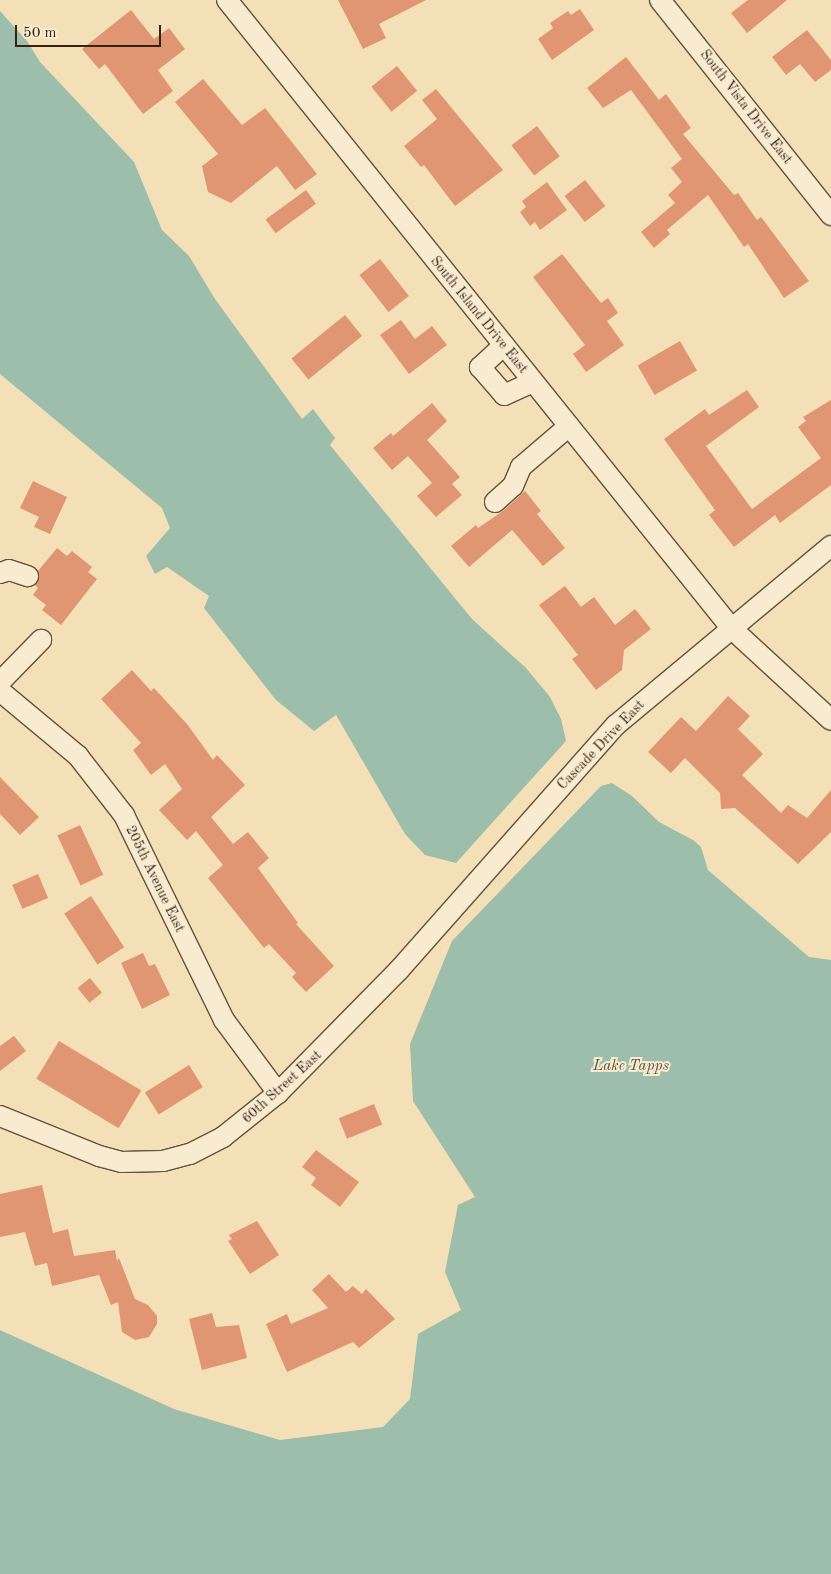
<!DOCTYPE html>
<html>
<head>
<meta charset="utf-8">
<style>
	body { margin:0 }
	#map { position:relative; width:831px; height:1574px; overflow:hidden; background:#f4e0b7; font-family:"Old Standard TT",serif }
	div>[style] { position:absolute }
	.water>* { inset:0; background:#9cbeaa }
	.building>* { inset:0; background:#e09672; transform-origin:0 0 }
	.roads { filter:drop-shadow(1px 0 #65523e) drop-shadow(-1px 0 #65523e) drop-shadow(0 1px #65523e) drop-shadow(0 -1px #65523e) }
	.minor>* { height:20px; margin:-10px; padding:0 10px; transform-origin:10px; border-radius:10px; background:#f8ebd0 }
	span { translate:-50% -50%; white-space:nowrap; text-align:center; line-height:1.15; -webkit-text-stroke:4px #f8ebd0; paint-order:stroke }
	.street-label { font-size:14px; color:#352216 }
	.water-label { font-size:15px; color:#545142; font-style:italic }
	.scale { position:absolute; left:15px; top:25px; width:146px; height:22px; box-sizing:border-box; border:2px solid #352216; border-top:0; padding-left:6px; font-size:15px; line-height:18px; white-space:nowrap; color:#352216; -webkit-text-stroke:4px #f8ebd0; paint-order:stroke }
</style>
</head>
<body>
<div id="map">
	<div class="water">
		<div style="clip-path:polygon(0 11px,27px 41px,40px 62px,134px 162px,162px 230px,189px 256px,215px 299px,302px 419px,313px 409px,335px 438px,330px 445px,472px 619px,526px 668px,550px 697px,561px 719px,566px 741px,456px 863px,425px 855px,405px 834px,336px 715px,314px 731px,276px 700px,204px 608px,209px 596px,167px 567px,155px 574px,146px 556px,170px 528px,162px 508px,0 374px)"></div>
		<div style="clip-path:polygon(612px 783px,632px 796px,659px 822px,693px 840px,701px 847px,708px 870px,809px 957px,831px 960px,831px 1574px,0 1574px,0 1330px,174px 1409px,280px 1440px,383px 1427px,410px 1399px,418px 1334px,461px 1310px,445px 1272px,458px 1205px,475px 1197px,413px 1101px,410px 1044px,452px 941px,601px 786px)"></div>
	</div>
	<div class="building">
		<div style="clip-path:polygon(338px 0,426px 0,379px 24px,386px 38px,363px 49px)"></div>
		<div style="clip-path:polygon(748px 0,787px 0,747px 33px,731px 13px)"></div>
		<div style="clip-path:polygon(580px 9px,594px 30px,552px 60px,538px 39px,553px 28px,550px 23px,568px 11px,571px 15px)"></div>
		<div style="clip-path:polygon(131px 10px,154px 39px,169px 28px,185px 49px,158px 70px,173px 91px,143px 114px,105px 64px,99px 69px,82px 49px)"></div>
		<div style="clip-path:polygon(807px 30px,831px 60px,831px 70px,815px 82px,800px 64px,786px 75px,772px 57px)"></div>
		<div style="clip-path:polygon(626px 57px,659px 100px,666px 94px,691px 128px,683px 134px,734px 195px,738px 193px,757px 220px,761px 217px,809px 281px,784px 298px,748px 244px,744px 247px,708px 195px,667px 230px,670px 234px,654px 248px,641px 232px,675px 203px,668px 195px,682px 182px,671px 168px,682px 159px,631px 90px,603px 108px,587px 88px)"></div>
		<div style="left:397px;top:66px;width:32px;height:33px;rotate:51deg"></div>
		<div style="clip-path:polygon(203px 79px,242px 125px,265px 108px,317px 174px,295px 190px,277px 166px,231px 203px,208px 192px,202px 166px,218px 154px,175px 102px)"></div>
		<div style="clip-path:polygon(436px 89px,503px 170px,455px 206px,424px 165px,421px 167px,404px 146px,437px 119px,422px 100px)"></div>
		<div style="left:537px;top:126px;width:38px;height:32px;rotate:53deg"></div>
		<div style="left:585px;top:180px;width:33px;height:26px;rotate:52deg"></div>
		<div style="clip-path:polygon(547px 182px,567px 210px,540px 230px,535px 222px,530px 226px,520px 212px,526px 207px,522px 201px)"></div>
		<div style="left:306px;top:190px;width:17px;height:50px;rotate:54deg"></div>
		<div style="clip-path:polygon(562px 254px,601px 303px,608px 298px,618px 313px,607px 321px,624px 345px,586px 372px,573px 354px,585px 345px,533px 277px)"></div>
		<div style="left:380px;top:259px;width:47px;height:26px;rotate:52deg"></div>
		<div style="left:345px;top:315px;width:27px;height:69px;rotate:51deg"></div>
		<div style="clip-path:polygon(401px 320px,415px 339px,432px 326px,447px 345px,409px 374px,380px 335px)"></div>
		<div style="left:680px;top:341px;width:34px;height:49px;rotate:60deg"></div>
		<div style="clip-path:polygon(747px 390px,759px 407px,706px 446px,752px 509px,821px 458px,798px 427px,806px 421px,803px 417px,831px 400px,831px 485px,780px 523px,775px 515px,734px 547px,709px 515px,715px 510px,664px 439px,705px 409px,709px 415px)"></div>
		<div style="clip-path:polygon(432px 403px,447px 421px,427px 440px,460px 477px,452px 484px,462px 495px,436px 517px,417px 496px,432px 483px,408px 456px,392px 470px,373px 448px,391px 433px,393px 436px)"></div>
		<div style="clip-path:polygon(33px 481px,67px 497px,50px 534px,34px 527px,39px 517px,20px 508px)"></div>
		<div style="clip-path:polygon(525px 491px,541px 511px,537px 514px,565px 548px,543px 566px,512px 530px,469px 567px,451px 546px,476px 525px,478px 528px,503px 511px)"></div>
		<div style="clip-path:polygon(57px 548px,67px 556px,72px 551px,92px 567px,88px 572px,97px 579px,61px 625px,42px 610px,46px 605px,33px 595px,38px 588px,35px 585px,39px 579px,38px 571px)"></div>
		<div style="clip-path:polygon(565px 586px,581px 607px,594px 597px,615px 625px,635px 609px,651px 629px,624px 650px,622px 670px,596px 690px,572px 659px,578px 655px,539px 605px)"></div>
		<div style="clip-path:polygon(132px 670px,151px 691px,154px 688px,187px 724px,213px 760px,217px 755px,245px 785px,211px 817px,233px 844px,248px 832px,269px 858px,258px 868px,298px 923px,296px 924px,334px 966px,306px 992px,292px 977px,296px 973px,269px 944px,264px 948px,208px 878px,223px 865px,196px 831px,187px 840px,159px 810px,182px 789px,165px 764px,151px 775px,133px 750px,141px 743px,101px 699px)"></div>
		<div style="clip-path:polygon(728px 696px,750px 716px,738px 729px,763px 754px,742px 775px,781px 813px,788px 805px,807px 818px,831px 790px,831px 832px,798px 864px,735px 808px,721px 809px,720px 793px,685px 758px,671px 773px,648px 752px,681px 717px,696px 731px)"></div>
		<div style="clip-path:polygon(0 777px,39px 817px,20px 835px,0 814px)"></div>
		<div style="left:80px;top:825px;width:55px;height:25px;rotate:65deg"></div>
		<div style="left:38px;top:874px;width:26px;height:28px;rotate:67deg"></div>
		<div style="left:91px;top:896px;width:61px;height:32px;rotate:57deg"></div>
		<div style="clip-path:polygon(143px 953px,149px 966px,155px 964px,170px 995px,142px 1009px,121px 963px)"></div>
		<div style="left:90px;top:978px;width:19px;height:16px;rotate:51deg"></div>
		<div style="clip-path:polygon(14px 1036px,26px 1051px,0 1071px,0 1046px)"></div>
		<div style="left:59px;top:1041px;width:96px;height:44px;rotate:31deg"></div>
		<div style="left:189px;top:1065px;width:26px;height:52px;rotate:58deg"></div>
		<div style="left:374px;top:1104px;width:22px;height:38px;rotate:68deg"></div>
		<div style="clip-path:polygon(316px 1150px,359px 1182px,340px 1207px,311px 1185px,316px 1178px,302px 1167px)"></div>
		<div style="clip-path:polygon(42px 1185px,53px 1233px,68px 1229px,74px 1256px,115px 1250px,117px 1261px,119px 1258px,135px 1299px,148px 1305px,157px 1316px,157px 1324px,149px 1337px,135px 1340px,122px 1332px,118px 1302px,111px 1305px,99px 1275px,52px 1286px,47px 1263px,35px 1266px,25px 1232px,0 1237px,0 1194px)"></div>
		<div style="clip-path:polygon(257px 1221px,279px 1255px,250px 1274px,228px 1241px,232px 1239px,229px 1235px)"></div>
		<div style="clip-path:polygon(329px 1274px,346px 1292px,353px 1286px,362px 1294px,366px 1289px,395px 1319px,359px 1348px,353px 1342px,287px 1372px,266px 1324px,287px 1314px,291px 1324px,328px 1308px,312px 1290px)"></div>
		<div style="clip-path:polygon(212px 1313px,216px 1327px,239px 1325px,247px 1358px,202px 1370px,189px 1319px)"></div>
	</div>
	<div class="roads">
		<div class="minor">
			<div style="left:227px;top:0;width:807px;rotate:51.24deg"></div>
			<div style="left:732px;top:629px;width:134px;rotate:42.6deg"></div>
			<div style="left:660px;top:0;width:275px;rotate:51.5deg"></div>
			<div style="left:504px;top:345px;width:33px;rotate:137deg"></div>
			<div style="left:480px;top:367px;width:37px;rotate:49deg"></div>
			<div style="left:504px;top:395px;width:32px;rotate:-24deg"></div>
			<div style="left:495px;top:502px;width:24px;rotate:-42deg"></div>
			<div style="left:513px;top:486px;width:21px;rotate:-67deg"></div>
			<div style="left:521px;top:467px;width:63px;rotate:-40.5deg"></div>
			<div style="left:0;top:573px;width:9px;rotate:-18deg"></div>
			<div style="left:9px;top:570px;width:20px;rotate:18deg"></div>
			<div style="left:0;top:682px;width:59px;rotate:-45.7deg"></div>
			<div style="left:0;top:691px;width:102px;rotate:39.8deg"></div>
			<div style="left:78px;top:756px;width:75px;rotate:52.1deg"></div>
			<div style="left:124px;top:815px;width:228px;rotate:64deg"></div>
			<div style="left:224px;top:1020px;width:91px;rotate:53.5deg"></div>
			<div style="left:0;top:1116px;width:107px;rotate:22deg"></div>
			<div style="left:99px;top:1156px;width:23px;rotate:15deg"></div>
			<div style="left:121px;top:1162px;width:42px;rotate:-1.4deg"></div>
			<div style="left:163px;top:1161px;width:28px;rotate:-15deg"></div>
			<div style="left:190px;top:1154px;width:37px;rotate:-27deg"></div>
			<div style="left:223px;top:1137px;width:70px;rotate:-38.7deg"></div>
			<div style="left:278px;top:1093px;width:173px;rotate:-45.5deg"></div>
			<div style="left:399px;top:970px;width:327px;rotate:-48.5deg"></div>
			<div style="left:616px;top:725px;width:280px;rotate:-39.8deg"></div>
		</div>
	</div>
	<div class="street-label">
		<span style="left:746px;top:107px;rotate:52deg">South Vista Drive East</span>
		<span style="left:479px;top:315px;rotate:51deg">South Island Drive East</span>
		<span style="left:601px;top:745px;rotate:-46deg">Cascade Drive East</span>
		<span style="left:155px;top:879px;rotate:64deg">205th Avenue East</span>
		<span style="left:282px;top:1087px;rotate:-42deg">60th Street East</span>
	</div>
	<div class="water-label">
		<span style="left:631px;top:1067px">Lake Tapps</span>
	</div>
	<div class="scale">50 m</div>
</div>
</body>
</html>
